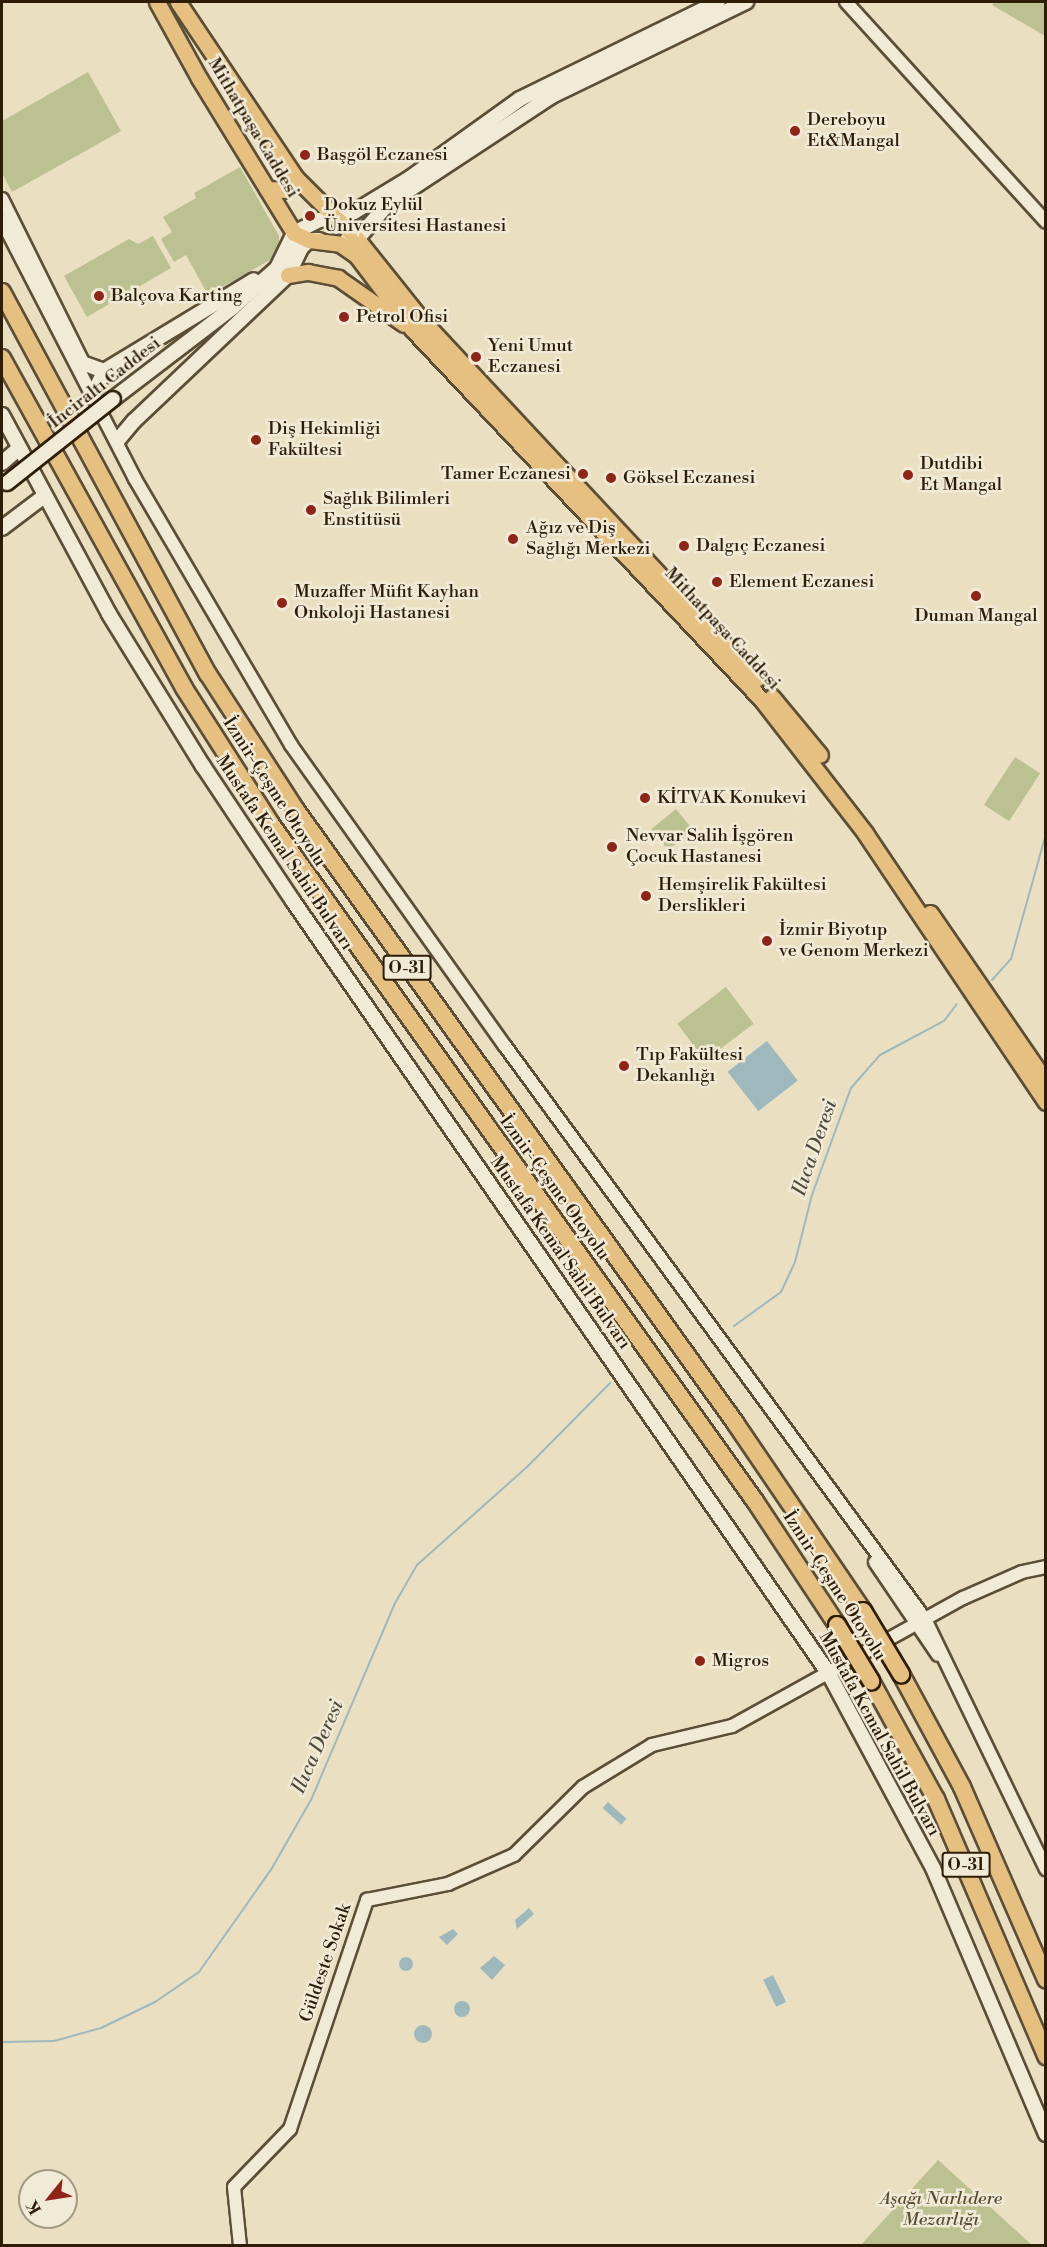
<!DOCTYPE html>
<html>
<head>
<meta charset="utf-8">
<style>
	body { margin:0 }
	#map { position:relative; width:1047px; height:2247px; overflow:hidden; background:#eadfc1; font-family:"Libre Bodoni",serif }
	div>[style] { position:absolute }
	.green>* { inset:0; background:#bbc190; transform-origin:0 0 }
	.water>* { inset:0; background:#9eb9be; transform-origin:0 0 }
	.round { border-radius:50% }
	.stream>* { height:2px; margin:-1px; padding:0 1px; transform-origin:1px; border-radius:1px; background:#9eb9be }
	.roads { filter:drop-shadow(2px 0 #5c4e36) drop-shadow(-2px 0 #5c4e36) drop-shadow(0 2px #5c4e36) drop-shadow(0 -2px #5c4e36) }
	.tertiary>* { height:12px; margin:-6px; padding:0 6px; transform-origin:6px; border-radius:6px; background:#f1ead7 }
	.secondary>* { height:14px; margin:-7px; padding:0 7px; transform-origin:7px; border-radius:7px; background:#f1ead7 }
	.primary>* { height:15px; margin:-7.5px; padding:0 7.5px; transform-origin:7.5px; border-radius:7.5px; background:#e5c080 }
	.motorway>* { height:16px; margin:-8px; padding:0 8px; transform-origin:8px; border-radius:8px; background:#e5c080 }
	.bridges { filter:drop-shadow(2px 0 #2d1d07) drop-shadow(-2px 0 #2d1d07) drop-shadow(0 2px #2d1d07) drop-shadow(0 -2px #2d1d07) }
	.secondary-bridge>* { height:14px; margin:-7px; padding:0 7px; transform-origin:7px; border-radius:7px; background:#f1ead7 }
	.motorway-bridge>* { height:16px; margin:-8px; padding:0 8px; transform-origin:8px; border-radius:8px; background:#e5c080 }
	.dots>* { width:16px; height:16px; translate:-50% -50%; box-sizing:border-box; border:3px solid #f1ead7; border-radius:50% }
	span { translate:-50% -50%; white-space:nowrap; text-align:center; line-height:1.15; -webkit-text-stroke:5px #f1ead7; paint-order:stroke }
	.shield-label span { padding:2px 4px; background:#f1ead7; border:2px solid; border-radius:4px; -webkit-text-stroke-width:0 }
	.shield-label { font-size:16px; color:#2d1d07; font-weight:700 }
	.poi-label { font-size:18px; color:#2d1d07 }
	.left { translate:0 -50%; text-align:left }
	.right { translate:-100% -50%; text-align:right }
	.street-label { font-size:18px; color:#2d1d07 }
	.park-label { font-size:18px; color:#584e30; font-style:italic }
	.water-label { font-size:20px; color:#4f4c3e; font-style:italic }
	.frame { position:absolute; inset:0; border:3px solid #2d1d07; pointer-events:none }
	.north { position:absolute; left:18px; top:2169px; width:60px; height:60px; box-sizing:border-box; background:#f1ead7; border:2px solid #a39884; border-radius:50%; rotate:240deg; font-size:16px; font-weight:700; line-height:24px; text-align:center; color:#2d1d07 }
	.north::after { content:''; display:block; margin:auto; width:21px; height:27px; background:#8f2418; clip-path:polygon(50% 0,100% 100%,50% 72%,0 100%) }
</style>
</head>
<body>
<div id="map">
	<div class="green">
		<div style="clip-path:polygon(994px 2px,1045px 2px,1045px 36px,992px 5px)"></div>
		<div style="clip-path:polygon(88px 72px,121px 131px,12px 192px,2px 173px,2px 121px)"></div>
		<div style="clip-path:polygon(240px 167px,279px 236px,279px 246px,270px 260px,208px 295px,186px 255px,174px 262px,161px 239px,172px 232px,163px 217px,196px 198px,194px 193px)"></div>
		<div style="clip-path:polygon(153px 236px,171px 268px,87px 317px,64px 276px,129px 239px,138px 244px)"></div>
		<div style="left:1015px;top:757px;width:30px;height:57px;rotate:33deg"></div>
		<div style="left:676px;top:809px;width:27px;height:32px;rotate:51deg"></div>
		<div style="left:726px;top:987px;width:46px;height:61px;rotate:53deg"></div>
		<div style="clip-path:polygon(938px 2160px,1032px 2245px,861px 2245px)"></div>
	</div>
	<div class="water">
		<div style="left:767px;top:1041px;width:50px;height:50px;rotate:52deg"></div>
		<div style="left:608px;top:1802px;width:25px;height:8px;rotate:42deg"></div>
		<div style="clip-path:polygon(529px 1908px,534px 1914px,517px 1929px,515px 1920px)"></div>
		<div style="clip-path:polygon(453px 1929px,458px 1934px,447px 1945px,439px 1937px)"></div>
		<div style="clip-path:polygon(494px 1956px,505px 1965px,492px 1980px,480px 1968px)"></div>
		<div class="round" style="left:399px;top:1957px;width:14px;height:14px"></div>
		<div style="left:773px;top:1975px;width:30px;height:11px;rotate:64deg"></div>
		<div class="round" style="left:454px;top:2001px;width:16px;height:16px"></div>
		<div class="round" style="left:414px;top:2025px;width:18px;height:18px"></div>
	</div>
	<div class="stream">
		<div style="left:992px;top:980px;width:28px;rotate:-48deg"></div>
		<div style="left:1011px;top:959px;width:130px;rotate:-74.4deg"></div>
		<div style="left:734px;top:1326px;width:58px;rotate:-35.9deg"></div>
		<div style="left:781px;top:1292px;width:33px;rotate:-65deg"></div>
		<div style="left:795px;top:1262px;width:69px;rotate:-75.8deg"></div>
		<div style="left:812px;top:1195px;width:114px;rotate:-70deg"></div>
		<div style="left:851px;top:1088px;width:44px;rotate:-48.7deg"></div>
		<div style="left:880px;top:1055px;width:72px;rotate:-28deg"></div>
		<div style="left:944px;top:1021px;width:21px;rotate:-53deg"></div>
		<div style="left:2px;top:2042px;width:52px;rotate:-1.1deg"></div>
		<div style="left:54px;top:2041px;width:49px;rotate:-15.5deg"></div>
		<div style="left:101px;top:2028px;width:60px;rotate:-25.7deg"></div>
		<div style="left:155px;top:2002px;width:53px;rotate:-34.3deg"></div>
		<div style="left:199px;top:1972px;width:127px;rotate:-54.9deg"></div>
		<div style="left:272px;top:1868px;width:78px;rotate:-60.2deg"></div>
		<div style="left:311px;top:1800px;width:212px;rotate:-66.9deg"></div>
		<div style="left:394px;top:1605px;width:46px;rotate:-60.1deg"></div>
		<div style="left:417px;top:1565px;width:146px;rotate:-41.7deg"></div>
		<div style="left:526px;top:1468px;width:120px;rotate:-45.3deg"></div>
	</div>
	<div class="roads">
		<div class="tertiary">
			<div style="left:846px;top:2px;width:297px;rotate:47.7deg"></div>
			<div style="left:2px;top:199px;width:186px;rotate:63.6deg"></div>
			<div style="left:2px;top:221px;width:290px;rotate:62.7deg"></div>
			<div style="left:135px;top:479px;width:308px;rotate:59.6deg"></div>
			<div style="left:291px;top:745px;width:369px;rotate:54.6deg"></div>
			<div style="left:505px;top:1046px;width:710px;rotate:53.76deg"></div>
			<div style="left:925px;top:1619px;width:278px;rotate:64.2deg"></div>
			<div style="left:875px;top:1562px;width:112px;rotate:55.9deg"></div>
			<div style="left:240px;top:2246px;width:59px;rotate:-95.8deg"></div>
			<div style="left:234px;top:2187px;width:81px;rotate:-46deg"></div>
			<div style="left:290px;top:2129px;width:242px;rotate:-71.4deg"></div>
			<div style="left:367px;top:1900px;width:83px;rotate:-11.2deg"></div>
			<div style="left:448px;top:1884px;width:72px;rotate:-23.7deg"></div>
			<div style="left:514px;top:1855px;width:97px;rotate:-44.6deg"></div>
			<div style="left:583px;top:1787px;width:81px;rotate:-31.3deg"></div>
			<div style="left:652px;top:1745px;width:82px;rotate:-13.4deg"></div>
			<div style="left:732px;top:1726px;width:264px;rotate:-29deg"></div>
			<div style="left:963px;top:1598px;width:64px;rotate:-23.8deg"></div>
			<div style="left:1022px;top:1572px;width:25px;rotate:-12deg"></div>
		</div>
		<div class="secondary">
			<div style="left:347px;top:240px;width:10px;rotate:-6deg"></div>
			<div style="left:357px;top:239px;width:47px;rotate:-48.5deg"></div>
			<div style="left:388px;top:204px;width:196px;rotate:-33.4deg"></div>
			<div style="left:552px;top:96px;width:216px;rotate:-25.9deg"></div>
			<div style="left:85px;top:364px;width:20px;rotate:20deg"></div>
			<div style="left:93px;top:395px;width:26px;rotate:-65deg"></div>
			<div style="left:104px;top:371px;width:175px;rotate:-31.2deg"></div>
			<div style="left:113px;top:399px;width:150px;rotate:-37.4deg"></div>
			<div style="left:232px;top:308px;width:60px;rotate:-41.6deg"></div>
			<div style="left:277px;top:268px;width:39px;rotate:-64deg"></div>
			<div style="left:294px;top:233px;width:29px;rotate:-27deg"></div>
			<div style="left:320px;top:220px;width:35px;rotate:-13deg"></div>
			<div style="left:354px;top:212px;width:66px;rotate:-31.3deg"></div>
			<div style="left:410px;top:178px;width:135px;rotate:-35.7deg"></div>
			<div style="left:520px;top:99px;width:220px;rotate:-26.1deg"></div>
			<div style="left:2px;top:415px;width:226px;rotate:61.7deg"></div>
			<div style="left:109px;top:614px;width:179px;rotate:58.3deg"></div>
			<div style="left:203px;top:766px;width:162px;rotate:56.3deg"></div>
			<div style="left:293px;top:901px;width:941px;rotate:55.26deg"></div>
			<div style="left:829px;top:1674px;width:220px;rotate:61.8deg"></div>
			<div style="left:933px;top:1868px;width:289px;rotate:67deg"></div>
			<div style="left:118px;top:440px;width:25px;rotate:-50deg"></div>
			<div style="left:134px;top:421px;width:212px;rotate:-43.5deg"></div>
			<div style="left:288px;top:275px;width:30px;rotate:-64deg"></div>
			<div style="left:301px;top:248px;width:11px;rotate:-45deg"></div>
			<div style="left:309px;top:240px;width:10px"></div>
			<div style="left:2px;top:463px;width:21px;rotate:-41deg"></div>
			<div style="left:2px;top:528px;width:51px;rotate:-37.1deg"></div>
		</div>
		<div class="primary">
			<div style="left:157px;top:2px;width:87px;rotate:61.1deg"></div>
			<div style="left:199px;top:78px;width:182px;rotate:58.5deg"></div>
			<div style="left:294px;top:233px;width:17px;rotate:25deg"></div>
			<div style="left:309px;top:240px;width:31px;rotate:7deg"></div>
			<div style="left:340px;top:244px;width:19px;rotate:35deg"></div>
			<div style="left:356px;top:255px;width:94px;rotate:52.8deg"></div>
			<div style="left:413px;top:330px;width:509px;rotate:46.67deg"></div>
			<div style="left:762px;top:700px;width:168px;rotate:52.2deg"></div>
			<div style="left:865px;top:833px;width:324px;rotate:56.1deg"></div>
			<div style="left:178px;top:2px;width:212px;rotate:56.2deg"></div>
			<div style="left:296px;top:178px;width:86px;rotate:45deg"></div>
			<div style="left:357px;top:239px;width:102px;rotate:51.3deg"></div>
			<div style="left:421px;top:319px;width:492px;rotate:47deg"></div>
			<div style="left:267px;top:189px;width:18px;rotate:3deg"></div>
			<div style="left:285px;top:190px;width:8px;rotate:-45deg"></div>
			<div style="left:291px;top:184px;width:11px;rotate:-85deg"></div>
			<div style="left:288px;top:275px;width:20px;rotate:-9deg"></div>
			<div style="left:308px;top:272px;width:31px;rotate:11deg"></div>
			<div style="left:338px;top:278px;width:80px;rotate:34.9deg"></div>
			<div style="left:772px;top:697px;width:75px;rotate:50.4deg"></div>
			<div style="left:930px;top:913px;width:205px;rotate:55.5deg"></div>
		</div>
		<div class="motorway">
			<div style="left:2px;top:292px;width:434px;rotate:61.7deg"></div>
			<div style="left:208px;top:674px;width:162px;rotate:57.1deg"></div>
			<div style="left:296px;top:810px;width:755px;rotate:54.37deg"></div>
			<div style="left:736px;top:1424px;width:226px;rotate:55.8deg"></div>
			<div style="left:2px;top:358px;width:377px;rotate:61.1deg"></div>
			<div style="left:184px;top:688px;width:161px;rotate:57.4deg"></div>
			<div style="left:271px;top:824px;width:832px;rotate:54.44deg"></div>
			<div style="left:755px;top:1501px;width:149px;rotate:56.5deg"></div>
			<div style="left:901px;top:1674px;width:128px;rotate:61.6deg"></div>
			<div style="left:962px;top:1787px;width:210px;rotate:66.4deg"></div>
			<div style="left:871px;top:1681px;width:135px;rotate:61.2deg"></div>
			<div style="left:936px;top:1799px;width:280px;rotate:66.8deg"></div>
		</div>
	</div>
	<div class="bridges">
		<div class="secondary-bridge">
			<div style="left:7px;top:483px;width:135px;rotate:-38.4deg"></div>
		</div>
		<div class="motorway-bridge">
			<div style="left:863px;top:1611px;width:74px;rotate:58.9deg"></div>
			<div style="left:837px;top:1625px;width:66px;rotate:58.7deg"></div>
		</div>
	</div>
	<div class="dots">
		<div style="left:795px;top:131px;background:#8f2418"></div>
		<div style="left:305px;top:155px;background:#8f2418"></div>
		<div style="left:310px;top:216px;background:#8f2418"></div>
		<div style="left:99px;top:296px;background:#8f2418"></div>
		<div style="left:344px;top:317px;background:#8f2418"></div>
		<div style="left:476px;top:357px;background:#8f2418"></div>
		<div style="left:256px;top:440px;background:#8f2418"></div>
		<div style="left:583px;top:474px;background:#8f2418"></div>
		<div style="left:908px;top:475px;background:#8f2418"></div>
		<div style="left:611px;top:478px;background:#8f2418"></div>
		<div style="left:311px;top:510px;background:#8f2418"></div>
		<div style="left:513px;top:539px;background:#8f2418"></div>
		<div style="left:684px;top:546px;background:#8f2418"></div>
		<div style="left:717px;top:582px;background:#8f2418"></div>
		<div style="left:976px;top:596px;background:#8f2418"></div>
		<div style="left:282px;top:603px;background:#8f2418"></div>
		<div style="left:645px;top:798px;background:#8f2418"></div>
		<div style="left:612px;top:847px;background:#8f2418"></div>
		<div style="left:646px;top:896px;background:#8f2418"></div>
		<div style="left:767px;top:941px;background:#8f2418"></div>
		<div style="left:624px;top:1066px;background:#8f2418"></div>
		<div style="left:700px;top:1661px;background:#8f2418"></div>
	</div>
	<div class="shield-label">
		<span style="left:407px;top:968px">O-31</span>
		<span style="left:966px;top:1865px">O-31</span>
	</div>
	<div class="poi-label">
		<span class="left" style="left:807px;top:131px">Dereboyu<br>Et&amp;Mangal</span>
		<span class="left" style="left:317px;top:155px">Başgöl Eczanesi</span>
		<span class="left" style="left:324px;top:216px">Dokuz Eylül<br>Üniversitesi Hastanesi</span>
		<span class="left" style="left:111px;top:296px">Balçova Karting</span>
		<span class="left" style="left:356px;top:317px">Petrol Ofisi</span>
		<span class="left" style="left:488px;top:357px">Yeni Umut<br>Eczanesi</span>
		<span class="left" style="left:268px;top:440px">Diş Hekimliği<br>Fakültesi</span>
		<span class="left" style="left:920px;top:475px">Dutdibi<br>Et Mangal</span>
		<span class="right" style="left:571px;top:474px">Tamer Eczanesi</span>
		<span class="left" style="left:623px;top:478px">Göksel Eczanesi</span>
		<span class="left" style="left:323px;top:510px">Sağlık Bilimleri<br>Enstitüsü</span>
		<span class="left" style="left:526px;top:539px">Ağız ve Diş<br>Sağlığı Merkezi</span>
		<span class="left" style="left:696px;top:546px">Dalgıç Eczanesi</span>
		<span class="left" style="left:729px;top:582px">Element Eczanesi</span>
		<span class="left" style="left:294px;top:603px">Muzaffer Müfit Kayhan<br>Onkoloji Hastanesi</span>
		<span style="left:976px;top:616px">Duman Mangal</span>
		<span class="left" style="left:657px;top:798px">KİTVAK Konukevi</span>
		<span class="left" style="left:626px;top:847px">Nevvar Salih İşgören<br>Çocuk Hastanesi</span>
		<span class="left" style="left:658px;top:896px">Hemşirelik Fakültesi<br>Derslikleri</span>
		<span class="left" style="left:779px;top:941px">İzmir Biyotıp<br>ve Genom Merkezi</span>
		<span class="left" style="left:636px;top:1066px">Tıp Fakültesi<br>Dekanlığı</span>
		<span class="left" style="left:712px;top:1661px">Migros</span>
	</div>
	<div class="street-label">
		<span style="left:253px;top:128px;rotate:59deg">Mithatpaşa Caddesi</span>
		<span style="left:105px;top:383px;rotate:-38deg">İnciraltı Caddesi</span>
		<span style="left:722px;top:629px;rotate:47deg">Mithatpaşa Caddesi</span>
		<span style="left:274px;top:792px;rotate:57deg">İzmir-Çeşme Otoyolu</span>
		<span style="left:284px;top:853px;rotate:56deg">Mustafa Kemal Sahil Bulvarı</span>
		<span style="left:554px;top:1188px;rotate:54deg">İzmir-Çeşme Otoyolu</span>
		<span style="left:560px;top:1253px;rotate:55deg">Mustafa Kemal Sahil Bulvarı</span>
		<span style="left:834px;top:1586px;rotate:57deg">İzmir-Çeşme Otoyolu</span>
		<span style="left:879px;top:1734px;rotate:61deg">Mustafa Kemal Sahil Bulvarı</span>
		<span style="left:326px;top:1963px;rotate:-71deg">Güldeste Sokak</span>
	</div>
	<div class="park-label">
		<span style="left:941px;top:2210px">Aşağı Narlıdere<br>Mezarlığı</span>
	</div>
	<div class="water-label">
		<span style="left:815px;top:1148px;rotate:-71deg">Ilıca Deresi</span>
		<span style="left:318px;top:1747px;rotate:-66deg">Ilıca Deresi</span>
	</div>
	<div class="frame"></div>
	<div class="north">K</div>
</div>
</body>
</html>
